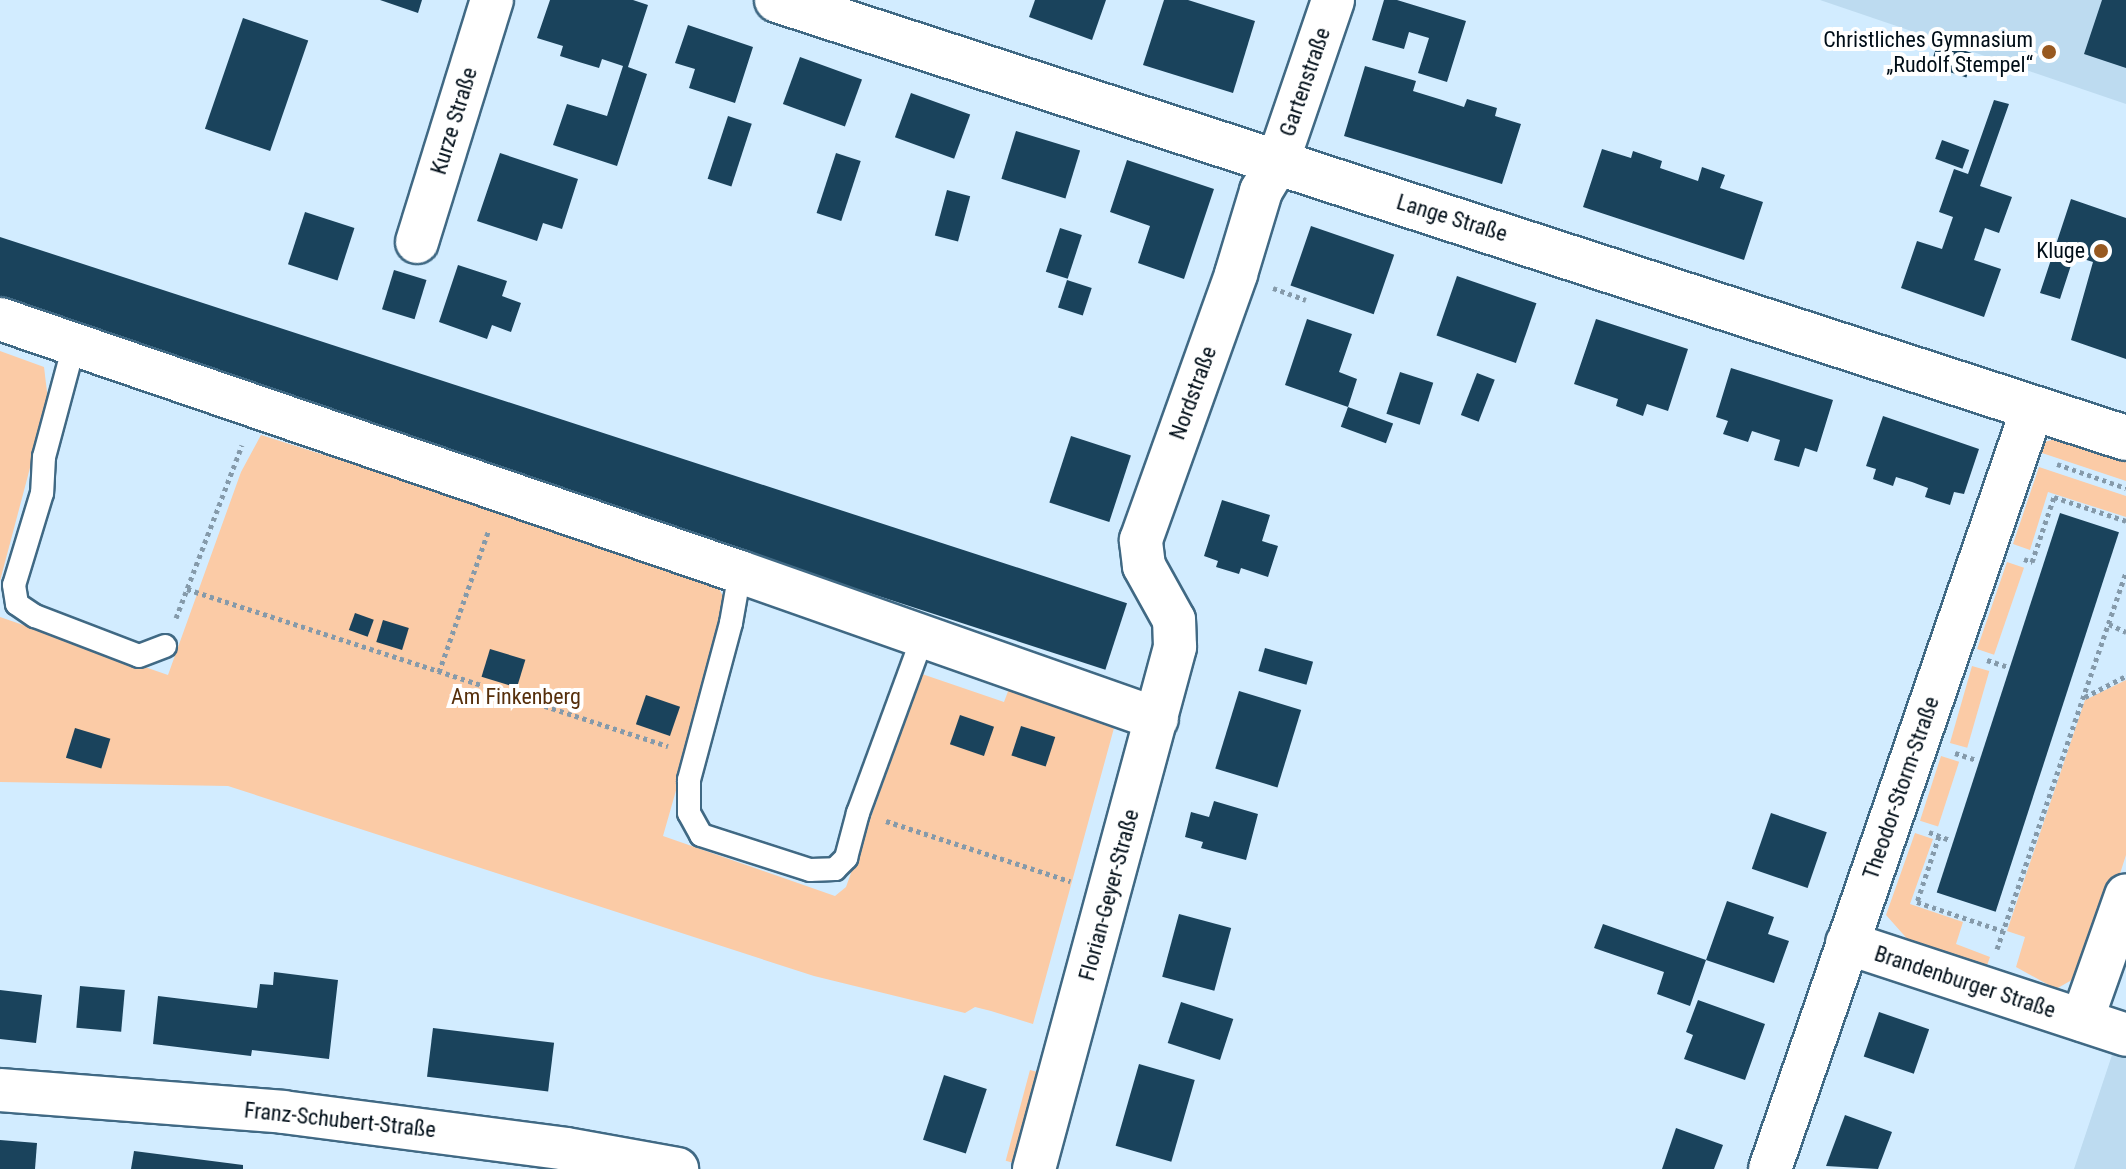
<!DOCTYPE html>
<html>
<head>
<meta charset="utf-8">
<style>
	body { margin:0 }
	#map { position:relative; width:2126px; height:1169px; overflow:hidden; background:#d2ecff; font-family:"Roboto Condensed",sans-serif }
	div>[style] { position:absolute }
	.built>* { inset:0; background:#bddbf0 }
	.green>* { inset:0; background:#fbcba6; transform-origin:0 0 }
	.building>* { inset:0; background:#1a435c; transform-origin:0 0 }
	.path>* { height:5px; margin-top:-2.5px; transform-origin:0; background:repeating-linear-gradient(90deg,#859aaa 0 4px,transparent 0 8px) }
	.roads { filter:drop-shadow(2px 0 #406984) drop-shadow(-2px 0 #406984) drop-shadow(0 2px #406984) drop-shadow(0 -2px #406984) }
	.lane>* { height:22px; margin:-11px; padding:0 11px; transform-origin:11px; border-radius:11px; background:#fff }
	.street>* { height:42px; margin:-21px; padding:0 21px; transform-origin:21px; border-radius:21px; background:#fff }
	.secondary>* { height:44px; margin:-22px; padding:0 22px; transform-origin:22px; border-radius:22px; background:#fff }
	.dots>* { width:22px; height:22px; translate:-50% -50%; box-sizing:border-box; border:4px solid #fff; border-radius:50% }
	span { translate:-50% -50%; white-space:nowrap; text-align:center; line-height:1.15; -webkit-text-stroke:8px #fff; paint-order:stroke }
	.poi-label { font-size:22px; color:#010e18 }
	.right { translate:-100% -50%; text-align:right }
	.street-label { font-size:22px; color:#010e18 }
	.park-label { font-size:22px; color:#562f0b }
</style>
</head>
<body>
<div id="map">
	<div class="built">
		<div style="clip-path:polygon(1820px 0,2126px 0,2126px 104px)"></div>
		<div style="clip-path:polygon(2113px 1052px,2126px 1056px,2126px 1169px,2074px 1169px)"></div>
	</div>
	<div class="green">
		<div style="clip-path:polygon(0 351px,44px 367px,48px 400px,0 581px)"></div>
		<div style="clip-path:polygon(261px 435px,713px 578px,724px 598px,725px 619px,663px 836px,835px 896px,846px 887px,922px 674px,1004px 702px,1010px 686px,1085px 711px,1114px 728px,1033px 1024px,991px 1011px,975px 1007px,965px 1013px,814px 976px,228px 786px,0 782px,0 617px,168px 675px,241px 472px)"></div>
		<div style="clip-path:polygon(2056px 439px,2126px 462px,2126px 481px,2039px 452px,2044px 442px)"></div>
		<div style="clip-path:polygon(2039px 467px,2126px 496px,2126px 517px,2048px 492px,2030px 550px,2013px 544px)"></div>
		<div style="left:2007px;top:562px;width:18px;height:92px;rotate:19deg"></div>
		<div style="left:1972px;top:666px;width:18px;height:80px;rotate:16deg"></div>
		<div style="clip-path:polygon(2126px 680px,2126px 855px,2094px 955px,2077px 977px,2056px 989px,2016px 967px,2025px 937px,2007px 931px,2085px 700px)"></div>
		<div style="left:1941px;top:756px;width:19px;height:68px;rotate:18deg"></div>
		<div style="clip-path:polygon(1915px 833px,1933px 839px,1910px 904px,1963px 922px,1956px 944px,1990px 957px,1985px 971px,1910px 942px,1886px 915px)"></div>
		<div style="left:1030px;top:1070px;width:11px;height:94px;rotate:15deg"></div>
	</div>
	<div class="building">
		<div style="clip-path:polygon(380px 0,422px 0,418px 13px)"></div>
		<div style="clip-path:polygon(550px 0,633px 0,648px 5px,628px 67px,647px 74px,617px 166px,553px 145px,567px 104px,607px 116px,623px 66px,602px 59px,599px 68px,579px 62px,560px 56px,563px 46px,537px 38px)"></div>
		<div style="clip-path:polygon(1035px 0,1106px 0,1092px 40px,1029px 17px)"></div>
		<div style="clip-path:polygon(1164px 0,1188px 0,1255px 21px,1233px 93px,1143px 65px)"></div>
		<div style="clip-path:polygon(1384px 0,1397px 0,1466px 21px,1447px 82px,1418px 73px,1429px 38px,1409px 32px,1404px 49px,1372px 40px)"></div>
		<div style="clip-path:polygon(2102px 0,2126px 0,2126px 68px,2084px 54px)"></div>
		<div style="left:243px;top:18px;width:69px;height:117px;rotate:19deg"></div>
		<div style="clip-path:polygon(688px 25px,753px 47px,735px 103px,689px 88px,695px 69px,675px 63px)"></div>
		<div style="left:1938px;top:42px;width:38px;height:25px;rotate:18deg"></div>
		<div style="left:800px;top:57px;width:66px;height:50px;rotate:20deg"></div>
		<div style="clip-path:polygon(1365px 66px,1416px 81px,1413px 91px,1439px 99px,1464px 107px,1467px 99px,1497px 108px,1495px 116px,1521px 124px,1502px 184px,1344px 136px)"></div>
		<div style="left:911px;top:93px;width:63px;height:47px;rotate:20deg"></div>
		<div style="clip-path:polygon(1994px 100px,2009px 104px,1980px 186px,2012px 197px,1999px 233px,1985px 228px,1974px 260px,2001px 269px,1984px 317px,1901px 288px,1917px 241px,1942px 249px,1953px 217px,1939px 212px,1954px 169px,1968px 174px)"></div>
		<div style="left:728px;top:116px;width:25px;height:66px;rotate:18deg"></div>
		<div style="left:1016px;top:131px;width:67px;height:50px;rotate:17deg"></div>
		<div style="left:1942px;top:140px;width:29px;height:20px;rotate:20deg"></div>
		<div style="clip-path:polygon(1602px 149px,1631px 158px,1633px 151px,1662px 161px,1660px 168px,1698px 181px,1702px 167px,1725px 175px,1720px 188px,1763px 202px,1744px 260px,1583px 207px)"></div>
		<div style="clip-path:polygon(500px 153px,578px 179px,562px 229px,543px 223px,537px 241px,477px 221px)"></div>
		<div style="left:836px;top:153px;width:26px;height:63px;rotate:18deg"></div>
		<div style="clip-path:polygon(1127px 160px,1214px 189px,1184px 279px,1138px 263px,1150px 226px,1110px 212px)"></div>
		<div style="left:947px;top:190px;width:24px;height:47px;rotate:15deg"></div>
		<div style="clip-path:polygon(2071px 199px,2126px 218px,2126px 359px,2071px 340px,2093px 262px,2074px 256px,2060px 299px,2040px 293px)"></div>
		<div style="left:305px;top:212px;width:52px;height:55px;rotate:18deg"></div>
		<div style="left:1311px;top:226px;width:88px;height:63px;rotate:19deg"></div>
		<div style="left:1060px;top:228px;width:23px;height:46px;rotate:18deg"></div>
		<div style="left:0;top:237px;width:1185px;height:70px;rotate:18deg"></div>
		<div style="clip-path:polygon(458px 265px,507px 281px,502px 296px,521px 303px,511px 332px,492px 325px,487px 339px,439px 322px)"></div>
		<div style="left:394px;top:270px;width:34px;height:41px;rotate:17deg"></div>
		<div style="left:1457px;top:276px;width:84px;height:63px;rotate:19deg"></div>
		<div style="left:1067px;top:280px;width:26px;height:29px;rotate:18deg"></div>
		<div style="clip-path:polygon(1307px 319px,1352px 334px,1339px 372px,1357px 379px,1348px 407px,1285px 385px)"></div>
		<div style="clip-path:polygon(1596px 319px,1688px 349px,1668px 411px,1647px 404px,1643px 416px,1616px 406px,1618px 399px,1574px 384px)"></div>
		<div style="clip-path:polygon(1731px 368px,1833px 400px,1817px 452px,1805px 448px,1799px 467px,1774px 460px,1780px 440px,1752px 431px,1748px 442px,1723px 434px,1728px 421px,1716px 417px)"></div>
		<div style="left:1400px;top:372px;width:35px;height:44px;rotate:18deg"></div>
		<div style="left:1477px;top:373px;width:19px;height:45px;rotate:21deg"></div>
		<div style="left:1348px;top:407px;width:48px;height:21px;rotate:20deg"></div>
		<div style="clip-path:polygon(1883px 416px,1979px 449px,1964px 494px,1954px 492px,1950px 505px,1925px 497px,1928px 488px,1912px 482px,1896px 477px,1893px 486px,1873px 479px,1876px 469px,1866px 466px)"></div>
		<div style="left:1071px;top:436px;width:63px;height:70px;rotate:18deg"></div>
		<div style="clip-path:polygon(1222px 500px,1270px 515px,1262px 541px,1278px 546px,1268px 577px,1241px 568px,1239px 574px,1216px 567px,1218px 561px,1204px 556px)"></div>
		<div style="left:2060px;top:513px;width:62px;height:399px;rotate:18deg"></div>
		<div style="left:355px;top:613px;width:20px;height:18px;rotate:20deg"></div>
		<div style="left:383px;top:620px;width:27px;height:23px;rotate:17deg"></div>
		<div style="left:1265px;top:648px;width:50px;height:24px;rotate:16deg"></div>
		<div style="left:490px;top:649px;width:37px;height:29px;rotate:17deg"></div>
		<div style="left:1239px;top:691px;width:65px;height:81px;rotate:17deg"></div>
		<div style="left:646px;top:695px;width:36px;height:31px;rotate:19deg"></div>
		<div style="left:960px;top:715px;width:36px;height:31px;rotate:19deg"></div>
		<div style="left:1021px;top:726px;width:36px;height:31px;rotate:18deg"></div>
		<div style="left:75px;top:728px;width:37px;height:31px;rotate:17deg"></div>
		<div style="clip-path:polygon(1214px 801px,1258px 814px,1246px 860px,1201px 848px,1203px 842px,1185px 837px,1191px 812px,1209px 817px)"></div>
		<div style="left:1771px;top:813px;width:59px;height:59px;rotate:19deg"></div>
		<div style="clip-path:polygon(1727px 901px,1774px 917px,1768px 934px,1789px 941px,1774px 983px,1706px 960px)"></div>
		<div style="left:1179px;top:914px;width:54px;height:65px;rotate:15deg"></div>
		<div style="clip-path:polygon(1603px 924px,1706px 960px,1690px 1006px,1657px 994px,1664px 972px,1594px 948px)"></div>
		<div style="clip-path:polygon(274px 972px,338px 980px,329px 1059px,252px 1050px,251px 1056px,153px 1044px,158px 996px,257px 1008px,260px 984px,273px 985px)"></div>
		<div style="left:80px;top:986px;width:45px;height:42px;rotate:5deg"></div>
		<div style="clip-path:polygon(0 990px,42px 995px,36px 1043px,0 1039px)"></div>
		<div style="clip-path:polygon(1698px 1000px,1765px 1024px,1745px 1080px,1684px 1059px,1693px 1035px,1686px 1032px)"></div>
		<div style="left:1181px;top:1002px;width:55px;height:43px;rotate:18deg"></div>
		<div style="left:1879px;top:1012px;width:53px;height:47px;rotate:19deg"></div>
		<div style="left:433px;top:1028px;width:122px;height:49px;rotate:7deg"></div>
		<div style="left:1139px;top:1064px;width:58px;height:85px;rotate:16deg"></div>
		<div style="left:944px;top:1075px;width:45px;height:68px;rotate:18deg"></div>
		<div style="clip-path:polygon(1845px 1115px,1892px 1132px,1878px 1169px,1826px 1166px)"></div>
		<div style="clip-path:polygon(1676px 1128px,1723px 1145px,1714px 1169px,1662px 1169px)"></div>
		<div style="clip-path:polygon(0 1140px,37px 1143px,35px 1169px,0 1169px)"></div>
		<div style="clip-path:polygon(134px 1151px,243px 1165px,243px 1169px,131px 1169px)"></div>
	</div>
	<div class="path">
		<div style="left:1273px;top:288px;width:35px;rotate:20deg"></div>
		<div style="left:2057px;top:464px;width:73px;rotate:19.2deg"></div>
		<div style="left:2024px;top:559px;width:9px;rotate:21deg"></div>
		<div style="left:2032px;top:562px;width:69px;rotate:-71.3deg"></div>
		<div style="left:2054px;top:497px;width:76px;rotate:18.4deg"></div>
		<div style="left:187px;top:589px;width:506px;rotate:18.08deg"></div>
		<div style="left:176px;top:618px;width:185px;rotate:-69.1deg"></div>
		<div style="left:2109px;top:624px;width:19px;rotate:25deg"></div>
		<div style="left:1987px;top:660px;width:22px;rotate:18deg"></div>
		<div style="left:439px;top:672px;width:151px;rotate:-70.7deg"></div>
		<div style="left:2085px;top:697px;width:46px;rotate:-27.1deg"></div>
		<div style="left:1955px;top:753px;width:23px;rotate:18deg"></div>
		<div style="left:886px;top:821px;width:194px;rotate:18.1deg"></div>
		<div style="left:1929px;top:832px;width:22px;rotate:21deg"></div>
		<div style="left:1939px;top:836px;width:70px;rotate:108.4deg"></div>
		<div style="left:1917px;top:902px;width:91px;rotate:18.6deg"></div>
		<div style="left:1997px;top:949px;width:398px;rotate:-71.1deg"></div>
	</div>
	<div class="roads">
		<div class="lane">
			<div style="left:74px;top:345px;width:116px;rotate:105deg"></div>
			<div style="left:44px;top:457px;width:36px;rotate:93deg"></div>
			<div style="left:42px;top:493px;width:96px;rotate:106.9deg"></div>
			<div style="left:14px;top:585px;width:19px;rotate:81deg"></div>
			<div style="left:17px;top:604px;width:22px;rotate:34deg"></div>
			<div style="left:35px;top:616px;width:111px;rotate:21deg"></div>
			<div style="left:139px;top:656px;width:28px;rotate:-21deg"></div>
			<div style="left:740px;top:572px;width:52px;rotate:100deg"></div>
			<div style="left:731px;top:623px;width:163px;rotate:105deg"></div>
			<div style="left:689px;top:780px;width:33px;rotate:90deg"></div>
			<div style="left:689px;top:813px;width:25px;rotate:61deg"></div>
			<div style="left:701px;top:835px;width:114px;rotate:17.8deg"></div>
			<div style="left:810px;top:870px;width:25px;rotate:-2deg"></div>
			<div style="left:835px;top:869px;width:16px;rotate:-45deg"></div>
			<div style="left:846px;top:858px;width:47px;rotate:-75.1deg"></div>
			<div style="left:858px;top:813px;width:189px;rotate:-69.8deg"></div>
		</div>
		<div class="street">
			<div style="left:417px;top:242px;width:253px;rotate:-72.8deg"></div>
			<div style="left:0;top:319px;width:782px;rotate:18.88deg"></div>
			<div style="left:740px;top:572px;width:442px;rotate:19.4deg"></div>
			<div style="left:1847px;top:943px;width:294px;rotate:18.2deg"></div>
			<div style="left:2082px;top:1020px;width:132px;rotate:-70.5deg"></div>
			<div style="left:0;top:1090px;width:284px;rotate:4.4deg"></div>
			<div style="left:283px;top:1112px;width:285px;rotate:7.4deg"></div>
			<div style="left:566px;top:1149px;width:113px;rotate:10.2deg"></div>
			<div style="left:1034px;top:1169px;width:541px;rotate:-74.88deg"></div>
			<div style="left:1175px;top:647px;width:27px;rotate:-92deg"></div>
			<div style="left:1174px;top:620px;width:62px;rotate:-119.1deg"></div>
			<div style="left:1144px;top:566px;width:26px;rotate:-97deg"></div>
			<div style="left:1141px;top:540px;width:282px;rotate:-70.3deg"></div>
			<div style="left:1236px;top:274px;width:87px;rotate:-73.2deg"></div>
			<div style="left:1261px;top:191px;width:31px;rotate:-59deg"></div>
			<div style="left:1277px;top:164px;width:173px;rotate:-71.1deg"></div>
			<div style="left:1770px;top:1169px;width:806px;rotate:-70.96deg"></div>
		</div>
		<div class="secondary">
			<div style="left:777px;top:0;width:1418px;rotate:17.99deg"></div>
		</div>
	</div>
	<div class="dots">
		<div style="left:2049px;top:52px;background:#985920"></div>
		<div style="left:2101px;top:251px;background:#985920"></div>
	</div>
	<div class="poi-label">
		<span class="right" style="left:2033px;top:52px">Christliches Gymnasium<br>„Rudolf Stempel“</span>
		<span class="right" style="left:2085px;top:251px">Kluge</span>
	</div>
	<div class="street-label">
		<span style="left:1305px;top:82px;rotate:-71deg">Gartenstraße</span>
		<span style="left:454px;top:121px;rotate:-73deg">Kurze Straße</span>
		<span style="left:1452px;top:218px;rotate:17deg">Lange Straße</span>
		<span style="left:1193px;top:393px;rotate:-70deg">Nordstraße</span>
		<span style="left:1901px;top:788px;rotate:-71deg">Theodor-Storm-Straße</span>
		<span style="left:1109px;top:895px;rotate:-75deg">Florian-Geyer-Straße</span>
		<span style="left:1965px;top:982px;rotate:18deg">Brandenburger Straße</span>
		<span style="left:340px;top:1120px;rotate:6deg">Franz-Schubert-Straße</span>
	</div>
	<div class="park-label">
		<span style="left:516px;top:697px">Am Finkenberg</span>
	</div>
</div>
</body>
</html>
